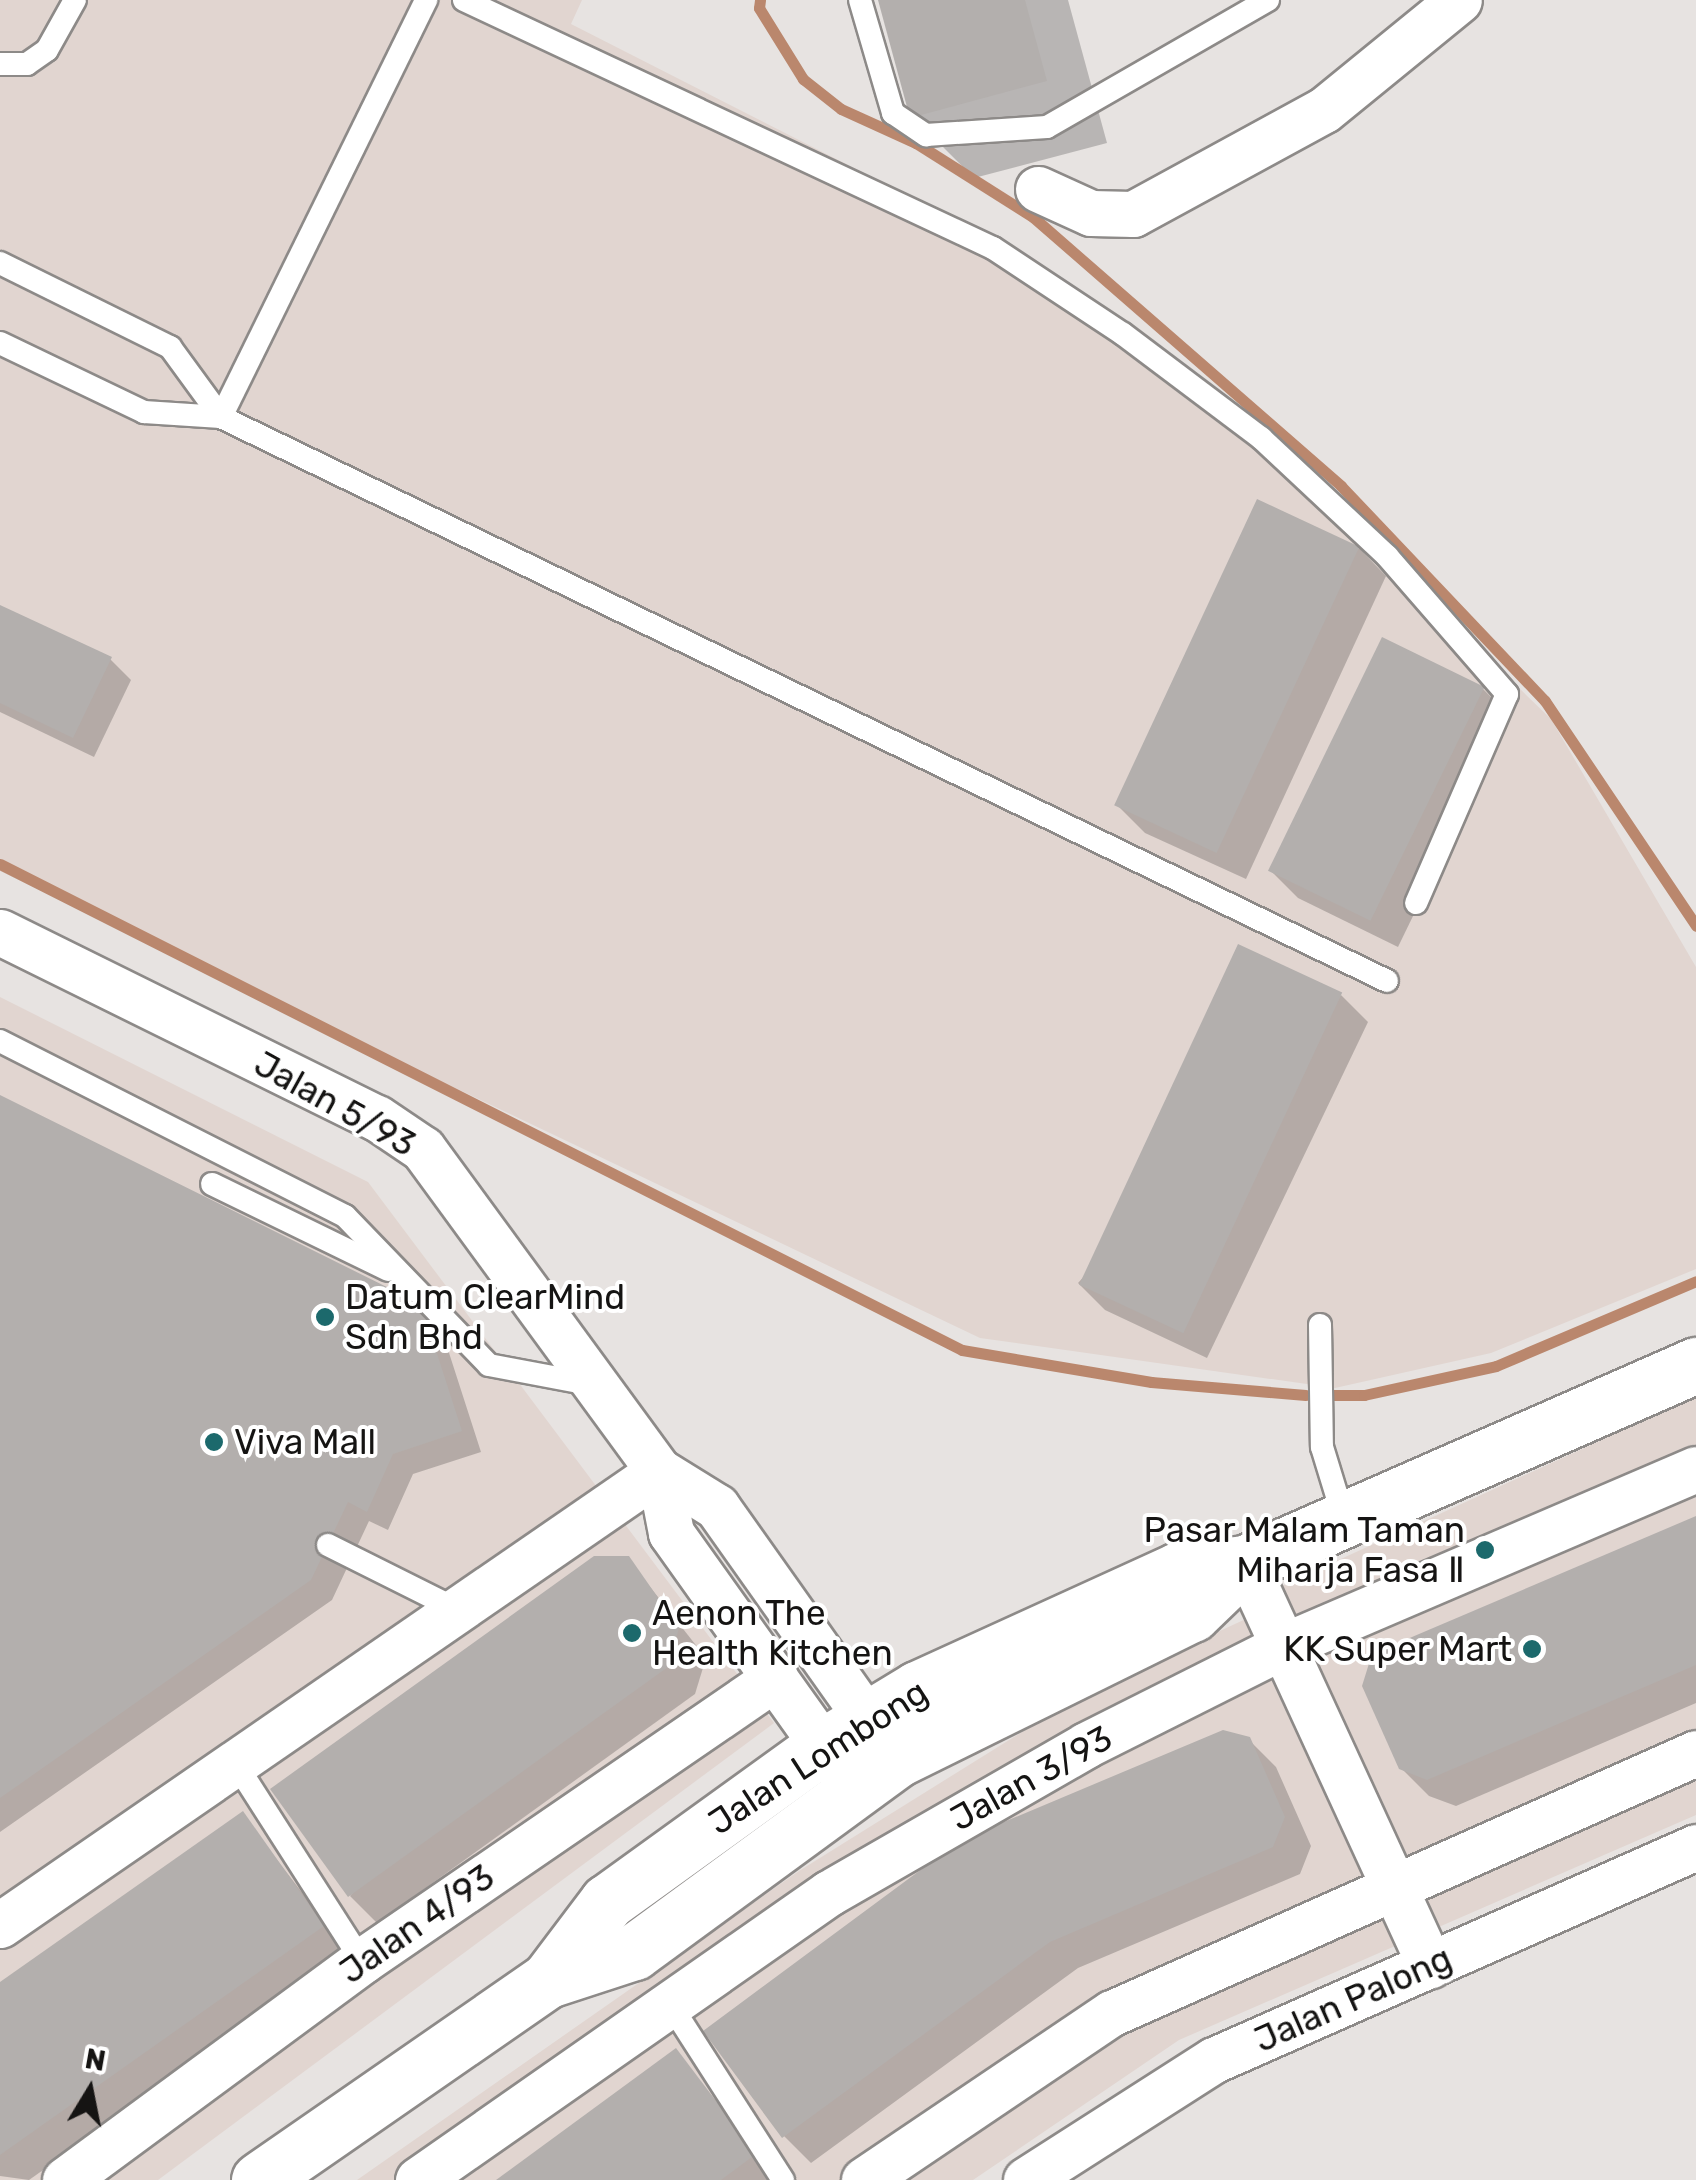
<!DOCTYPE html>
<html>
<head>
<meta charset="utf-8">
<style>
	body { margin:0 }
	#map { position:relative; width:1696px; height:2180px; overflow:hidden; background:#e7e3e1; font-family:Rubik,sans-serif }
	div>[style] { position:absolute }
	.built>* { inset:0; background:#e1d5d0 }
	.shadow>* { inset:0; background:#0003 }
	.stream>* { height:11px; margin:-5.5px; padding:0 5.5px; transform-origin:5.5px; border-radius:5.5px; background:#ba876d }
	.building>* { inset:0; background:#b3afad; transform-origin:0 0 }
	.roads { filter:drop-shadow(2px 0 #8d8a88) drop-shadow(-2px 0 #8d8a88) drop-shadow(0 2px #8d8a88) drop-shadow(0 -2px #8d8a88) }
	.service>* { height:22px; margin:-11px; padding:0 11px; transform-origin:11px; border-radius:11px; background:#fff }
	.minor>* { height:45px; margin:-22.5px; padding:0 22.5px; transform-origin:22.5px; border-radius:22.5px; background:#fff }
	.tertiary>* { height:55px; margin:-27.5px; padding:0 27.5px; transform-origin:27.5px; border-radius:27.5px; background:#fff }
	.dots>* { width:28px; height:28px; translate:-50% -50%; box-sizing:border-box; border:5px solid #fff; border-radius:50% }
	span { translate:-50% -50%; white-space:nowrap; text-align:center; line-height:1.15; -webkit-text-stroke:8px #fff; paint-order:stroke }
	.street-label { font-size:35px; color:#151413 }
	.poi-label { font-size:35px; color:#151413 }
	.left { translate:0 -50%; text-align:left }
	.right { translate:-100% -50%; text-align:right }
	.north { position:absolute; left:40px; top:2040px; width:100px; height:100px; -webkit-text-stroke:8px #fff; paint-order:stroke; rotate:10deg; font-size:28px; font-weight:700; line-height:40px; text-align:center; color:#151413 }
	.north::after { content:''; display:block; margin:auto; width:35px; height:45px; background:#151413; clip-path:polygon(50% 0,100% 100%,50% 72%,0 100%) }
</style>
</head>
<body>
<div id="map">
	<div class="built">
		<div style="clip-path:polygon(0 0,582px 0,571px 24px,1025px 255px,1236px 415px,1551px 719px,1696px 967px,1696px 1269px,1491px 1353px,1335px 1388px,980px 1338px,0 871px)"></div>
		<div style="clip-path:polygon(0 997px,368px 1182px,774px 1723px,158px 2180px,0 2180px)"></div>
		<div style="clip-path:polygon(1696px 1397px,1696px 1815px,1179px 2040px,973px 2180px,357px 2180px,799px 1871px,1078px 1697px,1280px 1603px,1275px 1589px)"></div>
	</div>
	<div class="shadow">
		<div style="clip-path:polygon(880px 0,1068px 0,1107px 143px,974px 178px,912px 116px)"></div>
		<div style="clip-path:polygon(1359px 548px,1386px 576px,1246px 879px,1145px 833px,1118px 806px)"></div>
		<div style="clip-path:polygon(0 608px,110px 659px,131px 680px,94px 757px,0 712px)"></div>
		<div style="clip-path:polygon(1483px 689px,1510px 716px,1398px 947px,1298px 898px,1271px 871px)"></div>
		<div style="clip-path:polygon(1341px 995px,1368px 1022px,1207px 1358px,1105px 1310px,1078px 1283px)"></div>
		<div style="clip-path:polygon(0 1097px,419px 1306px,441px 1328px,481px 1452px,413px 1474px,388px 1530px,369px 1521px,332px 1600px,0 1832px)"></div>
		<div style="clip-path:polygon(1696px 1518px,1696px 1703px,1456px 1806px,1429px 1796px,1401px 1768px)"></div>
		<div style="clip-path:polygon(628px 1559px,706px 1658px,695px 1694px,377px 1923px,350px 1896px)"></div>
		<div style="clip-path:polygon(1248px 1739px,1276px 1767px,1311px 1846px,1300px 1874px,1078px 1968px,811px 2163px,784px 2136px)"></div>
		<div style="clip-path:polygon(242px 1814px,349px 1954px,29px 2180px,0 2176px,0 1987px)"></div>
		<div style="clip-path:polygon(676px 2051px,779px 2180px,501px 2180px)"></div>
	</div>
	<div class="stream">
		<div style="left:760px;top:0;width:8px;rotate:97deg"></div>
		<div style="left:759px;top:8px;width:84px;rotate:58.2deg"></div>
		<div style="left:803px;top:79px;width:48px;rotate:38.3deg"></div>
		<div style="left:841px;top:109px;width:82px;rotate:24.4deg"></div>
		<div style="left:916px;top:143px;width:138px;rotate:32.3deg"></div>
		<div style="left:1033px;top:217px;width:409px;rotate:41.1deg"></div>
		<div style="left:1341px;top:486px;width:296px;rotate:46.5deg"></div>
		<div style="left:1545px;top:701px;width:271px;rotate:56.1deg"></div>
		<div style="left:0;top:864px;width:1078px;rotate:26.8deg"></div>
		<div style="left:962px;top:1350px;width:192px;rotate:9.6deg"></div>
		<div style="left:1151px;top:1382px;width:155px;rotate:4.8deg"></div>
		<div style="left:1328px;top:1395px;width:36px"></div>
		<div style="left:1364px;top:1395px;width:135px;rotate:-12.4deg"></div>
		<div style="left:1496px;top:1366px;width:217px;rotate:-23deg"></div>
	</div>
	<div class="building">
		<div style="clip-path:polygon(878px 0,1025px 0,1047px 81px,910px 118px)"></div>
		<div style="left:1257px;top:499px;width:113px;height:338px;rotate:25deg"></div>
		<div style="clip-path:polygon(0 605px,112px 657px,73px 738px,0 703px)"></div>
		<div style="left:1382px;top:637px;width:114px;height:260px;rotate:26deg"></div>
		<div style="left:1238px;top:944px;width:115px;height:376px;rotate:25deg"></div>
		<div style="clip-path:polygon(0 1095px,421px 1304px,462px 1431px,393px 1454px,367px 1512px,348px 1502px,311px 1580px,0 1798px)"></div>
		<div style="clip-path:polygon(1696px 1516px,1696px 1665px,1427px 1780px,1399px 1769px,1362px 1686px,1372px 1654px)"></div>
		<div style="clip-path:polygon(594px 1556px,629px 1556px,679px 1628px,668px 1667px,348px 1897px,270px 1789px)"></div>
		<div style="clip-path:polygon(1223px 1730px,1250px 1737px,1285px 1817px,1273px 1847px,1050px 1942px,782px 2138px,703px 2031px,961px 1840px)"></div>
		<div style="clip-path:polygon(243px 1811px,324px 1926px,0 2155px,0 1982px)"></div>
		<div style="clip-path:polygon(676px 2048px,756px 2154px,721px 2180px,496px 2180px)"></div>
	</div>
	<div class="roads">
		<div class="service">
			<div style="left:464px;top:0;width:584px;rotate:25.12deg"></div>
			<div style="left:993px;top:248px;width:156px;rotate:33.5deg"></div>
			<div style="left:1123px;top:334px;width:173px;rotate:37deg"></div>
			<div style="left:1261px;top:438px;width:173px;rotate:43.1deg"></div>
			<div style="left:1387px;top:556px;width:183px;rotate:49deg"></div>
			<div style="left:1507px;top:694px;width:228px;rotate:113.5deg"></div>
			<div style="left:860px;top:0;width:118px;rotate:73.7deg"></div>
			<div style="left:893px;top:113px;width:40px;rotate:34deg"></div>
			<div style="left:926px;top:135px;width:121px;rotate:-3.8deg"></div>
			<div style="left:1047px;top:127px;width:255px;rotate:-29.9deg"></div>
			<div style="left:0;top:64px;width:27px"></div>
			<div style="left:27px;top:64px;width:24px;rotate:-35deg"></div>
			<div style="left:47px;top:50px;width:57px;rotate:-60.8deg"></div>
			<div style="left:0;top:263px;width:190px;rotate:26.3deg"></div>
			<div style="left:170px;top:347px;width:87px;rotate:53.9deg"></div>
			<div style="left:0;top:343px;width:160px;rotate:25.6deg"></div>
			<div style="left:144px;top:412px;width:77px;rotate:3.7deg"></div>
			<div style="left:221px;top:417px;width:1295px;rotate:25.81deg"></div>
			<div style="left:221px;top:417px;width:465px;rotate:-63.8deg"></div>
			<div style="left:0;top:1041px;width:387px;rotate:26.9deg"></div>
			<div style="left:345px;top:1216px;width:207px;rotate:46deg"></div>
			<div style="left:489px;top:1365px;width:103px;rotate:10.7deg"></div>
			<div style="left:212px;top:1184px;width:196px;rotate:26deg"></div>
			<div style="left:1320px;top:1325px;width:122px;rotate:89.1deg"></div>
			<div style="left:1322px;top:1447px;width:75px;rotate:73deg"></div>
			<div style="left:328px;top:1545px;width:143px;rotate:26.6deg"></div>
			<div style="left:234px;top:1761px;width:237px;rotate:57.4deg"></div>
			<div style="left:670px;top:2004px;width:209px;rotate:57.3deg"></div>
		</div>
		<div class="minor">
			<div style="left:1038px;top:189px;width:58px;rotate:24.4deg"></div>
			<div style="left:1091px;top:213px;width:42px;rotate:1.4deg"></div>
			<div style="left:1133px;top:214px;width:217px;rotate:-28.6deg"></div>
			<div style="left:1324px;top:110px;width:174px;rotate:-39.2deg"></div>
			<div style="left:0;top:932px;width:420px;rotate:26.3deg"></div>
			<div style="left:377px;top:1118px;width:55px;rotate:34deg"></div>
			<div style="left:423px;top:1149px;width:399px;rotate:53.8deg"></div>
			<div style="left:659px;top:1471px;width:68px;rotate:31.8deg"></div>
			<div style="left:717px;top:1507px;width:294px;rotate:54.7deg"></div>
			<div style="left:659px;top:1471px;width:63px;rotate:79deg"></div>
			<div style="left:671px;top:1533px;width:295px;rotate:54.5deg"></div>
			<div style="left:1245px;top:1563px;width:443px;rotate:65.3deg"></div>
			<div style="left:0;top:1925px;width:800px;rotate:-34.56deg"></div>
			<div style="left:65px;top:2180px;width:369px;rotate:-36.4deg"></div>
			<div style="left:362px;top:1961px;width:501px;rotate:-34.42deg"></div>
			<div style="left:418px;top:2180px;width:501px;rotate:-34.93deg"></div>
			<div style="left:829px;top:1893px;width:297px;rotate:-29.9deg"></div>
			<div style="left:1086px;top:1745px;width:220px;rotate:-26.7deg"></div>
			<div style="left:1283px;top:1646px;width:449px;rotate:-23.2deg"></div>
			<div style="left:864px;top:2180px;width:299px;rotate:-34deg"></div>
			<div style="left:1112px;top:2013px;width:639px;rotate:-24deg"></div>
			<div style="left:1026px;top:2180px;width:223px;rotate:-32.6deg"></div>
			<div style="left:1214px;top:2060px;width:527px;rotate:-23.84deg"></div>
		</div>
		<div class="tertiary">
			<div style="left:548px;top:1980px;width:98px;rotate:-52.9deg"></div>
			<div style="left:607px;top:1902px;width:266px;rotate:-35.8deg"></div>
			<div style="left:823px;top:1746px;width:110px;rotate:-31.2deg"></div>
			<div style="left:917px;top:1689px;width:287px;rotate:-24.5deg"></div>
			<div style="left:1178px;top:1570px;width:67px;rotate:-6deg"></div>
			<div style="left:1245px;top:1563px;width:493px;rotate:-23.7deg"></div>
			<div style="left:259px;top:2180px;width:351px;rotate:-34.7deg"></div>
			<div style="left:548px;top:1980px;width:90px;rotate:-18deg"></div>
			<div style="left:634px;top:1952px;width:325px;rotate:-36.2deg"></div>
			<div style="left:896px;top:1760px;width:330px;rotate:-26.3deg"></div>
			<div style="left:1192px;top:1614px;width:74px;rotate:-43.9deg"></div>
		</div>
	</div>
	<div class="dots">
		<div style="left:325px;top:1317px;background:#1c696c"></div>
		<div style="left:214px;top:1442px;background:#1c696c"></div>
		<div style="left:1485px;top:1550px;background:#1c696c"></div>
		<div style="left:632px;top:1633px;background:#1c696c"></div>
		<div style="left:1532px;top:1649px;background:#1c696c"></div>
	</div>
	<div class="street-label">
		<span style="left:335px;top:1104px;rotate:29deg">Jalan 5/93</span>
		<span style="left:818px;top:1757px;rotate:-33deg">Jalan Lombong</span>
		<span style="left:1031px;top:1778px;rotate:-29deg">Jalan 3/93</span>
		<span style="left:417px;top:1924px;rotate:-35deg">Jalan 4/93</span>
		<span style="left:1353px;top:1999px;rotate:-24deg">Jalan Palong</span>
	</div>
	<div class="poi-label">
		<span class="left" style="left:345px;top:1317px">Datum ClearMind<br>Sdn Bhd</span>
		<span class="left" style="left:234px;top:1442px">Viva Mall</span>
		<span class="right" style="left:1465px;top:1550px">Pasar Malam Taman<br>Miharja Fasa Ⅱ</span>
		<span class="left" style="left:652px;top:1633px">Aenon The<br>Health Kitchen</span>
		<span class="right" style="left:1512px;top:1649px">KK Super Mart</span>
	</div>
	<div class="north">N</div>
</div>
</body>
</html>
